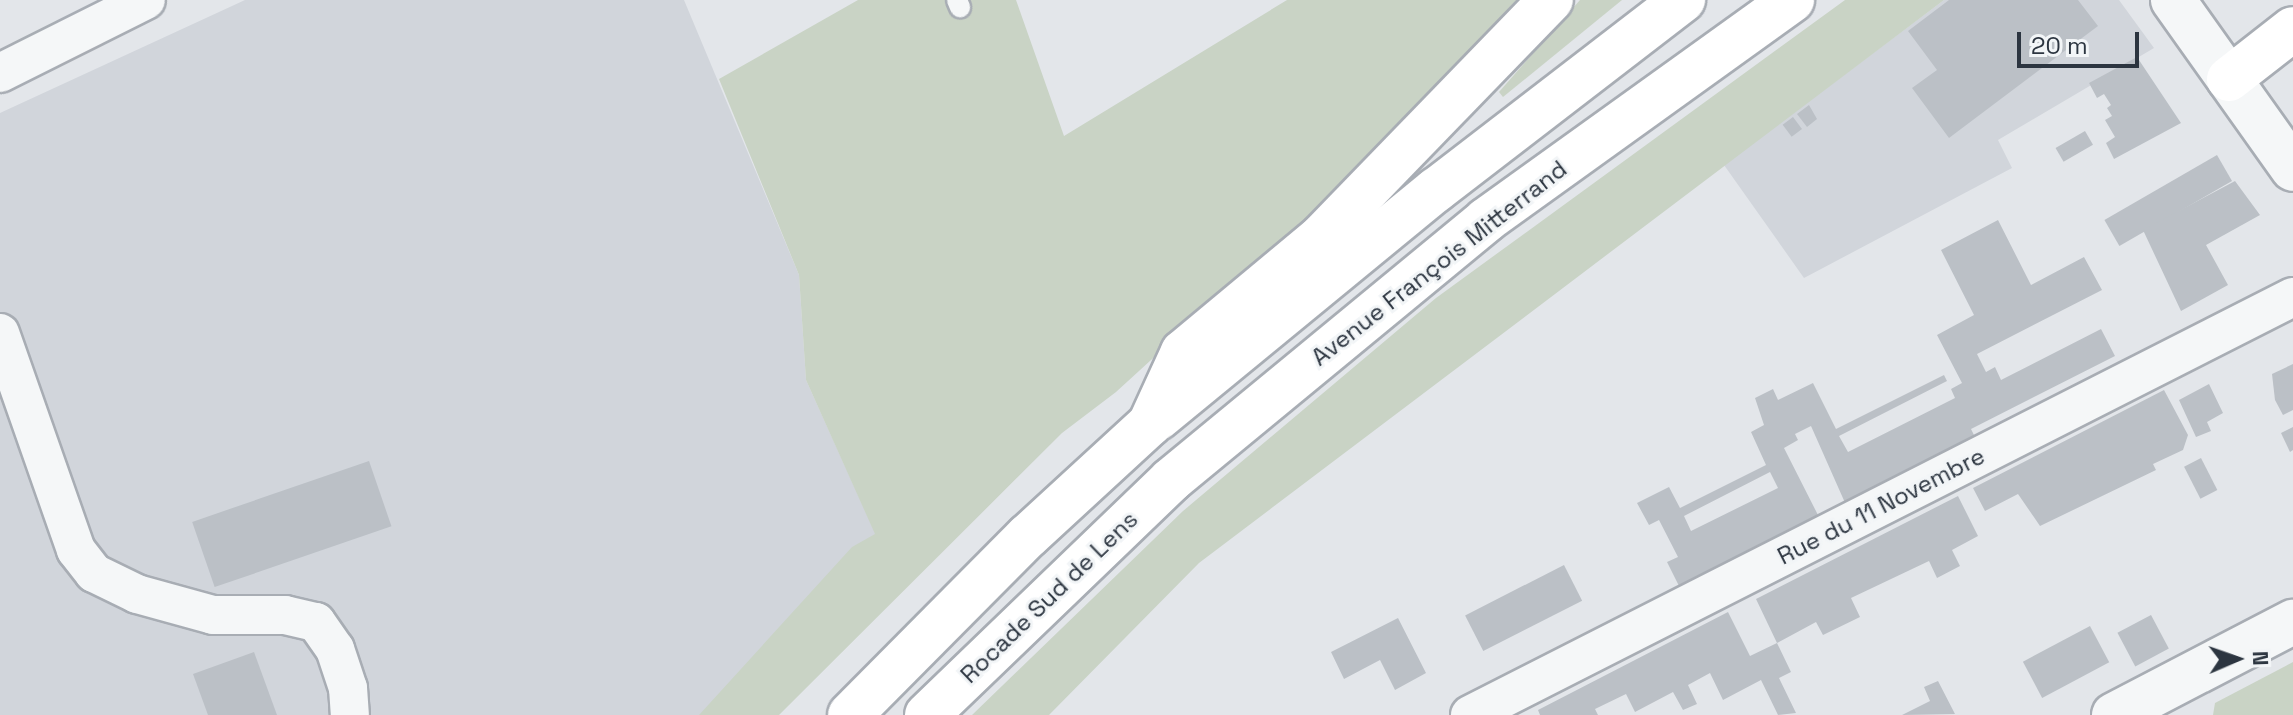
<!DOCTYPE html>
<html>
<head>
<meta charset="utf-8">
<style>
	body { margin:0 }
	#map { position:relative; width:2293px; height:715px; overflow:hidden; background:#e3e6ea; font-family:"Space Grotesk",sans-serif }
	div>[style] { position:absolute }
	.built>* { inset:0; background:#d1d5db }
	.green>* { inset:0; background:#c9d3c5 }
	.building>* { inset:0; background:#bbc0c6; transform-origin:0 0 }
	.roads { filter:drop-shadow(2px 0 #a8adb4) drop-shadow(-2px 0 #a8adb4) drop-shadow(0 2px #a8adb4) drop-shadow(0 -2px #a8adb4) }
	.service>* { height:20px; margin:-10px; padding:0 10px; transform-origin:10px; border-radius:10px; background:#f5f7f8 }
	.minor>* { height:38px; margin:-19px; padding:0 19px; transform-origin:19px; border-radius:19px; background:#f5f7f8 }
	.tertiary>* { height:44px; margin:-22px; padding:0 22px; transform-origin:22px; border-radius:22px; background:#f5f7f8 }
	.trunk>* { height:44px; margin:-22px; padding:0 22px; transform-origin:22px; border-radius:22px; background:#fff }
	span { translate:-50% -50%; white-space:nowrap; text-align:center; line-height:1.15; -webkit-text-stroke:6px #f2f5f7; paint-order:stroke }
	.street-label { font-size:24px; color:#2c3540 }
	.north { position:absolute; left:2197px; top:619px; width:80px; height:80px; -webkit-text-stroke:6px #f2f5f7; paint-order:stroke; rotate:88deg; font-size:22px; font-weight:700; line-height:32px; text-align:center; color:#2c3540 }
	.north::after { content:''; display:block; margin:auto; width:28px; height:36px; background:#2c3540; clip-path:polygon(50% 0,100% 100%,50% 72%,0 100%) }
	.scale { position:absolute; left:2017px; top:32px; width:122px; height:36px; box-sizing:border-box; border:4px solid #2c3540; border-top:0; padding-left:10px; font-size:24px; line-height:28px; white-space:nowrap; color:#2c3540; -webkit-text-stroke:6px #f2f5f7; paint-order:stroke }
</style>
</head>
<body>
<div id="map">
	<div class="built">
		<div style="clip-path:polygon(245px 0,684px 0,799px 275px,806px 380px,886px 557px,742px 715px,0 715px,0 113px)"></div>
		<div style="clip-path:polygon(1944px 0,2119px 0,2154px 48px,1998px 140px,2012px 168px,1804px 278px,1724px 165px)"></div>
	</div>
	<div class="green">
		<div style="clip-path:polygon(858px 0,1016px 0,1064px 136px,1287px 0,1522px 0,1381px 150px,1116px 392px,1062px 433px,779px 715px,699px 715px,852px 547px,875px 534px,806px 380px,799px 275px,719px 79px)"></div>
		<div style="clip-path:polygon(1580px 0,1622px 0,1503px 97px,1499px 92px)"></div>
		<div style="clip-path:polygon(1845px 0,1944px 0,1199px 563px,1049px 715px,972px 715px,1183px 511px,1436px 298px)"></div>
		<div style="clip-path:polygon(2293px 662px,2293px 715px,2213px 715px,2215px 703px)"></div>
	</div>
	<div class="building">
		<div style="clip-path:polygon(1949px 0,2078px 0,2098px 26px,1949px 138px,1912px 88px,1937px 70px,1908px 31px)"></div>
		<div style="clip-path:polygon(2137px 57px,2181px 123px,2114px 159px,2106px 143px,2115px 137px,2105px 120px,2112px 116px,2107px 108px,2111px 105px,2104px 94px,2097px 98px,2089px 83px)"></div>
		<div style="clip-path:polygon(1809px 105px,1817px 119px,1807px 127px,1797px 114px)"></div>
		<div style="left:1793px;top:117px;width:15px;height:13px;rotate:53deg"></div>
		<div style="left:2085px;top:131px;width:16px;height:34px;rotate:60deg"></div>
		<div style="left:2217px;top:155px;width:30px;height:130px;rotate:60deg"></div>
		<div style="clip-path:polygon(2235px 181px,2260px 215px,2206px 245px,2228px 285px,2181px 311px,2143px 230px)"></div>
		<div style="clip-path:polygon(evenodd,1998px 220px,2031px 285px,2084px 257px,2102px 290px,1977px 354px,1986px 372px,1995px 367px,2001px 380px,2101px 329px,2115px 356px,1971px 429px,1976px 439px,1846px 505px,1811px 426px,1795px 434px,1798px 440px,1784px 448px,1820px 519px,1681px 590px,1667px 562px,1678px 557px,1659px 520px,1649px 525px,1637px 503px,1669px 487px,1680px 508px,1766px 465px,1751px 432px,1764px 425px,1755px 398px,1773px 389px,1778px 400px,1813px 383px,1836px 429px,1944px 375px,1947px 381px,1839px 436px,1848px 452px,1955px 398px,1951px 389px,1962px 383px,1937px 335px,1974px 315px,1941px 250px,1998px 220px,1770px 472px,1778px 488px,1691px 531px,1684px 516px,1770px 472px)"></div>
		<div style="clip-path:polygon(2293px 364px,2293px 410px,2283px 415px,2275px 400px,2272px 374px)"></div>
		<div style="clip-path:polygon(2209px 384px,2223px 413px,2207px 422px,2211px 431px,2196px 437px,2179px 400px)"></div>
		<div style="clip-path:polygon(2164px 390px,2188px 435px,2183px 450px,2153px 464px,2156px 470px,2040px 526px,2018px 494px,1985px 511px,1973px 488px)"></div>
		<div style="clip-path:polygon(2293px 427px,2293px 450px,2290px 452px,2281px 433px)"></div>
		<div style="left:2201px;top:458px;width:36px;height:19px;rotate:63deg"></div>
		<div style="left:369px;top:461px;width:69px;height:187px;rotate:71deg"></div>
		<div style="clip-path:polygon(1958px 496px,1978px 536px,1952px 550px,1960px 566px,1937px 578px,1929px 561px,1851px 598px,1860px 617px,1823px 635px,1816px 622px,1777px 643px,1756px 599px)"></div>
		<div style="left:1564px;top:565px;width:40px;height:111px;rotate:63deg"></div>
		<div style="clip-path:polygon(1728px 612px,1750px 656px,1777px 643px,1791px 672px,1779px 678px,1796px 713px,1778px 715px,1761px 680px,1723px 700px,1710px 673px,1688px 685px,1697px 704px,1683px 710px,1673px 692px,1635px 712px,1626px 694px,1595px 709px,1598px 715px,1540px 715px,1538px 710px)"></div>
		<div style="left:2151px;top:615px;width:38px;height:38px;rotate:62deg"></div>
		<div style="clip-path:polygon(1398px 618px,1426px 673px,1395px 690px,1380px 660px,1344px 679px,1331px 652px)"></div>
		<div style="left:2090px;top:626px;width:41px;height:76px;rotate:62deg"></div>
		<div style="clip-path:polygon(254px 652px,277px 715px,208px 715px,193px 674px)"></div>
		<div style="clip-path:polygon(1938px 681px,1955px 714px,1902px 715px,1930px 701px,1924px 687px)"></div>
	</div>
	<div class="roads">
		<div class="service">
			<div style="left:957px;top:0;width:8px;rotate:67deg"></div>
		</div>
		<div class="minor">
			<div style="left:0;top:73px;width:163px;rotate:-26.6deg"></div>
			<div style="left:0;top:333px;width:230px;rotate:70.7deg"></div>
			<div style="left:76px;top:550px;width:29px;rotate:52deg"></div>
			<div style="left:94px;top:573px;width:48px;rotate:26deg"></div>
			<div style="left:137px;top:594px;width:79px;rotate:15.4deg"></div>
			<div style="left:213px;top:615px;width:72px"></div>
			<div style="left:285px;top:615px;width:32px;rotate:13deg"></div>
			<div style="left:316px;top:622px;width:33px;rotate:55deg"></div>
			<div style="left:335px;top:649px;width:41px;rotate:71.6deg"></div>
			<div style="left:348px;top:688px;width:27px;rotate:86deg"></div>
			<div style="left:1470px;top:715px;width:923px;rotate:-26.93deg"></div>
		</div>
		<div class="tertiary">
			<div style="left:2173px;top:0;width:207px;rotate:54.6deg"></div>
			<div style="left:2114px;top:715px;width:202px;rotate:-27.5deg"></div>
		</div>
		<div class="trunk">
			<div style="left:2229px;top:79px;width:81px;rotate:-38deg"></div>
			<div style="left:1158px;top:418px;width:360px;rotate:-39.4deg"></div>
			<div style="left:1436px;top:190px;width:312px;rotate:-37.6deg"></div>
			<div style="left:850px;top:715px;width:252px;rotate:-45.2deg"></div>
			<div style="left:1028px;top:536px;width:166px;rotate:-42.6deg"></div>
			<div style="left:1150px;top:424px;width:79px;rotate:-65.4deg"></div>
			<div style="left:1183px;top:352px;width:181px;rotate:-39.8deg"></div>
			<div style="left:1322px;top:236px;width:329px;rotate:-45.9deg"></div>
			<div style="left:927px;top:715px;width:339px;rotate:-43.9deg"></div>
			<div style="left:1171px;top:480px;width:408px;rotate:-39.5deg"></div>
			<div style="left:1486px;top:220px;width:377px;rotate:-35.7deg"></div>
		</div>
	</div>
	<div class="street-label">
		<span style="left:1439px;top:263px;rotate:-38deg">Avenue François Mitterrand</span>
		<span style="left:1881px;top:506px;rotate:-27deg">Rue du 11 Novembre</span>
		<span style="left:1049px;top:597px;rotate:-44deg">Rocade Sud de Lens</span>
	</div>
	<div class="north">N</div>
	<div class="scale">20 m</div>
</div>
</body>
</html>
